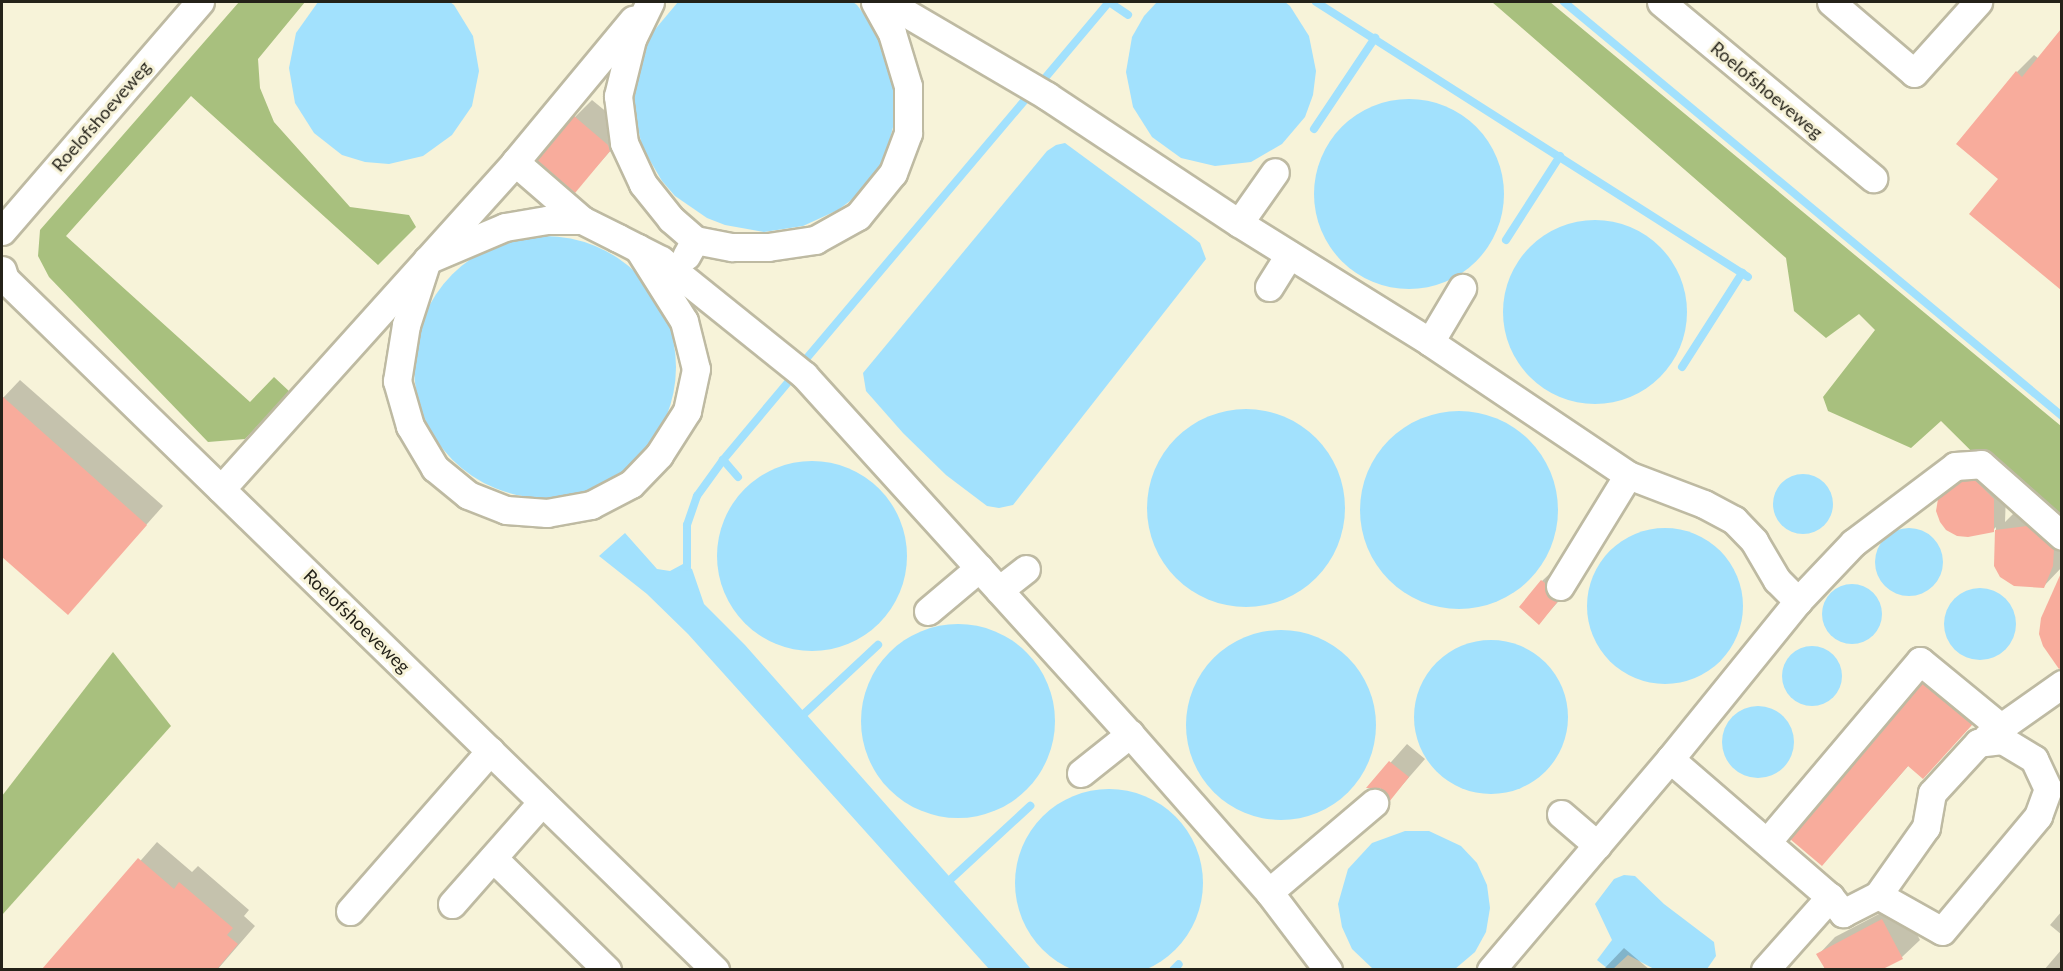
<!DOCTYPE html>
<html>
<head>
<meta charset="utf-8">
<style>
	body { margin:0 }
	#map { position:relative; width:2063px; height:971px; overflow:hidden; background:#f7f3d9; font-family:Lato,sans-serif }
	div>[style] { position:absolute }
	.forest>* { inset:0; background:#a8c07e }
	.water>* { inset:0; background:#a2e1fd }
	.round { border-radius:50% }
	.shadow>* { inset:0; background:#0003 }
	.stream>* { height:8px; margin:-4px; padding:0 4px; transform-origin:4px; border-radius:4px; background:#a2e1fd }
	.building>* { inset:0; background:#f8ac9c }
	.roads { filter:drop-shadow(2px 0 #bebaa2) drop-shadow(-2px 0 #bebaa2) drop-shadow(0 2px #bebaa2) drop-shadow(0 -2px #bebaa2) }
	.minor>* { height:27px; margin:-13.5px; padding:0 13.5px; transform-origin:13.5px; border-radius:13.5px; background:#fff }
	span { translate:-50% -50%; white-space:nowrap; text-align:center; line-height:1.15; -webkit-text-stroke:6px #f7f3d9; paint-order:stroke }
	.street-label { font-size:18px; color:#242219 }
	.frame { position:absolute; inset:0; border:3px solid #242219; pointer-events:none }
</style>
</head>
<body>
<div id="map">
	<div class="forest">
		<div style="clip-path:polygon(239px 2px,305px 2px,258px 59px,260px 88px,274px 122px,350px 207px,409px 215px,416px 227px,378px 265px,191px 96px,66px 236px,250px 402px,274px 377px,290px 392px,245px 439px,208px 442px,49px 277px,38px 256px,40px 230px)"></div>
		<div style="clip-path:polygon(1492px 2px,1550px 2px,2061px 426px,2061px 540px,1941px 421px,1911px 448px,1828px 411px,1823px 397px,1875px 330px,1859px 314px,1826px 338px,1794px 311px,1786px 258px)"></div>
		<div style="clip-path:polygon(113px 652px,171px 726px,2px 915px,2px 796px)"></div>
	</div>
	<div class="water">
		<div style="clip-path:polygon(318px 2px,450px 2px,454px 5px,473px 36px,479px 71px,472px 106px,452px 135px,423px 156px,389px 164px,365px 162px,342px 155px,314px 133px,295px 103px,289px 68px,296px 33px)"></div>
		<div style="clip-path:polygon(678px 2px,853px 2px,857px 5px,881px 37px,895px 73px,897px 112px,887px 150px,879px 167px,854px 198px,838px 210px,803px 226px,764px 232px,725px 225px,707px 218px,675px 196px,662px 181px,642px 147px,634px 109px,634px 89px,643px 51px,652px 33px)"></div>
		<div style="clip-path:polygon(1157px 2px,1285px 2px,1290px 6px,1309px 36px,1316px 71px,1313px 95px,1305px 117px,1282px 144px,1251px 162px,1215px 166px,1181px 158px,1152px 137px,1133px 107px,1126px 72px,1132px 37px,1144px 16px)"></div>
		<div class="round" style="left:1314px;top:99px;width:190px;height:190px"></div>
		<div style="clip-path:polygon(1065px 143px,1190px 235px,1200px 243px,1206px 259px,1013px 505px,999px 508px,987px 506px,946px 475px,903px 433px,866px 391px,863px 373px,1047px 151px,1056px 145px)"></div>
		<div class="round" style="left:1503px;top:220px;width:184px;height:184px"></div>
		<div class="round" style="left:414px;top:236px;width:262px;height:262px"></div>
		<div class="round" style="left:1147px;top:409px;width:198px;height:198px"></div>
		<div class="round" style="left:1360px;top:411px;width:198px;height:198px"></div>
		<div class="round" style="left:717px;top:461px;width:190px;height:190px"></div>
		<div class="round" style="left:1773px;top:474px;width:60px;height:60px"></div>
		<div class="round" style="left:1587px;top:528px;width:156px;height:156px"></div>
		<div class="round" style="left:1875px;top:528px;width:68px;height:68px"></div>
		<div style="clip-path:polygon(625px 533px,657px 569px,670px 571px,683px 564px,692px 569px,704px 604px,745px 645px,1031px 969px,989px 969px,688px 634px,647px 594px,599px 556px)"></div>
		<div class="round" style="left:1822px;top:584px;width:60px;height:60px"></div>
		<div class="round" style="left:1944px;top:588px;width:72px;height:72px"></div>
		<div class="round" style="left:861px;top:624px;width:194px;height:194px"></div>
		<div class="round" style="left:1186px;top:630px;width:190px;height:190px"></div>
		<div class="round" style="left:1414px;top:640px;width:154px;height:154px"></div>
		<div class="round" style="left:1782px;top:646px;width:60px;height:60px"></div>
		<div class="round" style="left:1722px;top:706px;width:72px;height:72px"></div>
		<div class="round" style="left:1015px;top:789px;width:188px;height:188px"></div>
		<div style="clip-path:polygon(1405px 831px,1429px 831px,1461px 846px,1477px 863px,1487px 885px,1490px 908px,1486px 932px,1475px 952px,1455px 969px,1373px 969px,1352px 949px,1342px 927px,1338px 904px,1348px 869px,1372px 843px)"></div>
		<div style="clip-path:polygon(1624px 875px,1635px 876px,1664px 904px,1714px 942px,1716px 956px,1707px 969px,1654px 969px,1628px 955px,1613px 969px,1608px 969px,1597px 960px,1612px 940px,1595px 904px,1614px 879px)"></div>
	</div>
	<div class="shadow">
		<div style="clip-path:polygon(2062px 32px,2062px 288px,1971px 214px,2000px 179px,2017px 72px,2034px 55px,2039px 59px)"></div>
		<div style="clip-path:polygon(592px 100px,625px 127px,627px 132px,575px 191px,575px 117px)"></div>
		<div style="clip-path:polygon(20px 380px,163px 506px,68px 613px,2px 555px,2px 399px)"></div>
		<div style="clip-path:polygon(1974px 470px,2006px 494px,2005px 522px,2014px 513px,2045px 509px,2062px 523px,2062px 567px,2043px 587px,1996px 565px,1996px 527px,1993px 530px,1939px 499px)"></div>
		<div style="clip-path:polygon(1560px 564px,1575px 583px,1539px 623px,1542px 581px)"></div>
		<div style="clip-path:polygon(2062px 589px,2062px 660px,2053px 655px,2051px 599px)"></div>
		<div style="clip-path:polygon(1940px 667px,1989px 706px,1923px 777px,1909px 765px,1822px 864px,1923px 684px)"></div>
		<div style="clip-path:polygon(1407px 744px,1425px 759px,1390px 799px,1388px 792px,1380px 787px,1369px 787px)"></div>
		<div style="clip-path:polygon(157px 842px,192px 872px,198px 866px,249px 910px,244px 916px,255px 926px,217px 970px,44px 970px)"></div>
		<div style="clip-path:polygon(1900px 903px,1920px 940px,1902px 957px,1879px 970px,1826px 970px,1818px 955px,1835px 937px)"></div>
		<div style="clip-path:polygon(2062px 911px,2062px 935px,2050px 925px)"></div>
		<div style="clip-path:polygon(1624px 948px,1650px 970px,1603px 970px)"></div>
		<div style="clip-path:polygon(2062px 949px,2062px 970px,2044px 970px)"></div>
	</div>
	<div class="stream">
		<div style="left:1109px;top:2px;width:23px;rotate:34deg"></div>
		<div style="left:1316px;top:2px;width:512px;rotate:32.48deg"></div>
		<div style="left:1564px;top:2px;width:648px;rotate:39.74deg"></div>
		<div style="left:1045px;top:78px;width:99px;rotate:-49.9deg"></div>
		<div style="left:1314px;top:129px;width:110px;rotate:-56.2deg"></div>
		<div style="left:1506px;top:240px;width:100px;rotate:-57.3deg"></div>
		<div style="left:806px;top:359px;width:339px;rotate:-49.8deg"></div>
		<div style="left:1682px;top:367px;width:112px;rotate:-57.4deg"></div>
		<div style="left:738px;top:477px;width:23px;rotate:-131deg"></div>
		<div style="left:723px;top:460px;width:103px;rotate:-50.1deg"></div>
		<div style="left:687px;top:567px;width:42px;rotate:-90deg"></div>
		<div style="left:687px;top:525px;width:31px;rotate:-71deg"></div>
		<div style="left:697px;top:496px;width:44px;rotate:-54.2deg"></div>
		<div style="left:805px;top:713px;width:100px;rotate:-43deg"></div>
		<div style="left:951px;top:879px;width:108px;rotate:-42.7deg"></div>
		<div style="left:1173px;top:970px;width:8px;rotate:-45deg"></div>
	</div>
	<div class="building">
		<div style="clip-path:polygon(2061px 29px,2061px 290px,1969px 214px,1998px 179px,1956px 144px,2016px 71px,2022px 77px)"></div>
		<div style="clip-path:polygon(574px 116px,608px 145px,610px 151px,575px 193px,537px 160px)"></div>
		<div style="clip-path:polygon(2px 396px,147px 525px,68px 615px,2px 557px)"></div>
		<div style="clip-path:polygon(1975px 480px,1994px 499px,1994px 532px,1968px 537px,1957px 536px,1946px 530px,1940px 522px,1936px 511px,1938px 499px,1961px 481px)"></div>
		<div style="clip-path:polygon(2027px 526px,2054px 549px,2053px 566px,2044px 588px,2014px 586px,2000px 577px,1994px 566px,1995px 530px)"></div>
		<div style="clip-path:polygon(2061px 573px,2061px 668px,2059px 669px,2043px 646px,2039px 634px,2041px 618px)"></div>
		<div style="clip-path:polygon(1541px 580px,1545px 583px,1546px 594px,1558px 601px,1539px 625px,1519px 607px)"></div>
		<div style="clip-path:polygon(1922px 683px,1972px 725px,1923px 779px,1908px 766px,1822px 866px,1790px 839px)"></div>
		<div style="clip-path:polygon(1389px 761px,1409px 777px,1389px 802px,1386px 793px,1380px 788px,1366px 788px)"></div>
		<div style="clip-path:polygon(138px 858px,174px 889px,179px 882px,233px 928px,227px 935px,238px 944px,217px 969px,42px 969px)"></div>
		<div style="clip-path:polygon(1882px 919px,1903px 959px,1883px 969px,1825px 969px,1816px 954px)"></div>
	</div>
	<div class="roads">
		<div class="minor">
			<div style="left:650px;top:2px;width:41px;rotate:115.9deg"></div>
			<div style="left:632px;top:39px;width:59px;rotate:103.8deg"></div>
			<div style="left:618px;top:96px;width:47px;rotate:82.7deg"></div>
			<div style="left:624px;top:143px;width:45px;rotate:65.1deg"></div>
			<div style="left:643px;top:184px;width:45px;rotate:51.3deg"></div>
			<div style="left:671px;top:219px;width:32px;rotate:41deg"></div>
			<div style="left:695px;top:240px;width:18px;rotate:119deg"></div>
			<div style="left:887px;top:2px;width:186px;rotate:30.4deg"></div>
			<div style="left:1047px;top:96px;width:230px;rotate:33.5deg"></div>
			<div style="left:1239px;top:223px;width:225px;rotate:31.9deg"></div>
			<div style="left:1430px;top:342px;width:239px;rotate:33.9deg"></div>
			<div style="left:1628px;top:475px;width:81px;rotate:20.9deg"></div>
			<div style="left:1704px;top:504px;width:34px;rotate:28deg"></div>
			<div style="left:1734px;top:520px;width:29px;rotate:46deg"></div>
			<div style="left:1754px;top:541px;width:45px;rotate:59.5deg"></div>
			<div style="left:1777px;top:580px;width:30px;rotate:45deg"></div>
			<div style="left:1798px;top:601px;width:203px;rotate:129deg"></div>
			<div style="left:1670px;top:759px;width:277px;rotate:130.3deg"></div>
			<div style="left:1661px;top:2px;width:276px;rotate:39.7deg"></div>
			<div style="left:1831px;top:2px;width:109px;rotate:40.5deg"></div>
			<div style="left:1914px;top:73px;width:96px;rotate:-48deg"></div>
			<div style="left:515px;top:162px;width:185px;rotate:-50.3deg"></div>
			<div style="left:1239px;top:223px;width:62px;rotate:-54.8deg"></div>
			<div style="left:2px;top:231px;width:303px;rotate:-49.2deg"></div>
			<div style="left:695px;top:240px;width:38px;rotate:11deg"></div>
			<div style="left:732px;top:247px;width:36px"></div>
			<div style="left:768px;top:247px;width:48px;rotate:-8.5deg"></div>
			<div style="left:815px;top:240px;width:49px;rotate:-29.2deg"></div>
			<div style="left:858px;top:216px;width:55px;rotate:-50.9deg"></div>
			<div style="left:893px;top:173px;width:43px;rotate:-69.4deg"></div>
			<div style="left:908px;top:133px;width:47px;rotate:-90deg"></div>
			<div style="left:908px;top:86px;width:55px;rotate:-106.8deg"></div>
			<div style="left:892px;top:33px;width:35px;rotate:-119deg"></div>
			<div style="left:638px;top:248px;width:86px;rotate:57.8deg"></div>
			<div style="left:684px;top:321px;width:49px;rotate:76deg"></div>
			<div style="left:696px;top:369px;width:43px;rotate:102.1deg"></div>
			<div style="left:687px;top:411px;width:52px;rotate:122.5deg"></div>
			<div style="left:659px;top:455px;width:40px;rotate:134deg"></div>
			<div style="left:631px;top:484px;width:45px;rotate:152.3deg"></div>
			<div style="left:591px;top:505px;width:45px;rotate:169.7deg"></div>
			<div style="left:547px;top:513px;width:41px;rotate:-175.8deg"></div>
			<div style="left:506px;top:510px;width:41px;rotate:-158.5deg"></div>
			<div style="left:468px;top:495px;width:43px;rotate:-140.7deg"></div>
			<div style="left:435px;top:468px;width:49px;rotate:-120.8deg"></div>
			<div style="left:410px;top:426px;width:47px;rotate:-106.1deg"></div>
			<div style="left:397px;top:381px;width:57px;rotate:-80.9deg"></div>
			<div style="left:406px;top:325px;width:68px;rotate:-72.1deg"></div>
			<div style="left:427px;top:260px;width:85px;rotate:-22.9deg"></div>
			<div style="left:505px;top:227px;width:43px;rotate:-9.5deg"></div>
			<div style="left:547px;top:220px;width:35px"></div>
			<div style="left:582px;top:220px;width:40px;rotate:26.6deg"></div>
			<div style="left:618px;top:238px;width:48px;rotate:27.1deg"></div>
			<div style="left:661px;top:260px;width:184px;rotate:38.8deg"></div>
			<div style="left:804px;top:375px;width:485px;rotate:47.8deg"></div>
			<div style="left:2px;top:270px;width:9px;rotate:72deg"></div>
			<div style="left:5px;top:279px;width:991px;rotate:44.22deg"></div>
			<div style="left:1269px;top:287px;width:38px;rotate:-58deg"></div>
			<div style="left:1430px;top:342px;width:63px;rotate:-59.3deg"></div>
			<div style="left:221px;top:489px;width:440px;rotate:-48deg"></div>
			<div style="left:515px;top:162px;width:89px;rotate:40.9deg"></div>
			<div style="left:1560px;top:586px;width:130px;rotate:-58.5deg"></div>
			<div style="left:999px;top:590px;width:34px;rotate:-38deg"></div>
			<div style="left:1798px;top:601px;width:80px;rotate:-46.5deg"></div>
			<div style="left:1853px;top:543px;width:128px;rotate:-37deg"></div>
			<div style="left:1955px;top:466px;width:26px;rotate:-4deg"></div>
			<div style="left:1981px;top:464px;width:108px;rotate:41.6deg"></div>
			<div style="left:928px;top:611px;width:67px;rotate:-40.1deg"></div>
			<div style="left:1987px;top:737px;width:92px;rotate:-35.2deg"></div>
			<div style="left:1670px;top:759px;width:211px;rotate:40.8deg"></div>
			<div style="left:1830px;top:897px;width:21px;rotate:51deg"></div>
			<div style="left:1843px;top:913px;width:39px;rotate:-27deg"></div>
			<div style="left:1878px;top:895px;width:73px;rotate:29.4deg"></div>
			<div style="left:1942px;top:931px;width:150px;rotate:-50.1deg"></div>
			<div style="left:2038px;top:816px;width:29px;rotate:-70deg"></div>
			<div style="left:2048px;top:789px;width:33px;rotate:-115deg"></div>
			<div style="left:2034px;top:759px;width:37px;rotate:-149deg"></div>
			<div style="left:2002px;top:740px;width:24px;rotate:173deg"></div>
			<div style="left:1978px;top:743px;width:68px;rotate:132.6deg"></div>
			<div style="left:1932px;top:793px;width:35px;rotate:100deg"></div>
			<div style="left:1926px;top:827px;width:83px;rotate:125.2deg"></div>
			<div style="left:1081px;top:773px;width:63px;rotate:-38.5deg"></div>
			<div style="left:1130px;top:734px;width:210px;rotate:48.7deg"></div>
			<div style="left:1269px;top:892px;width:98px;rotate:52.9deg"></div>
			<div style="left:1561px;top:814px;width:48px;rotate:40.7deg"></div>
			<div style="left:1767px;top:842px;width:237px;rotate:-49.8deg"></div>
			<div style="left:1920px;top:661px;width:102px;rotate:39.4deg"></div>
			<div style="left:493px;top:858px;width:160px;rotate:44.5deg"></div>
			<div style="left:1269px;top:892px;width:138px;rotate:-40.3deg"></div>
			<div style="left:452px;top:904px;width:136px;rotate:-48.6deg"></div>
			<div style="left:350px;top:911px;width:213px;rotate:-48.8deg"></div>
			<div style="left:1765px;top:970px;width:98px;rotate:-48.3deg"></div>
		</div>
	</div>
	<div class="street-label">
		<span style="left:1767px;top:90px;rotate:40deg">Roelofshoeveweg</span>
		<span style="left:101px;top:116px;rotate:-49deg">Roelofshoeveweg</span>
		<span style="left:357px;top:621px;rotate:44deg">Roelofshoeveweg</span>
	</div>
	<div class="frame"></div>
</div>
</body>
</html>
